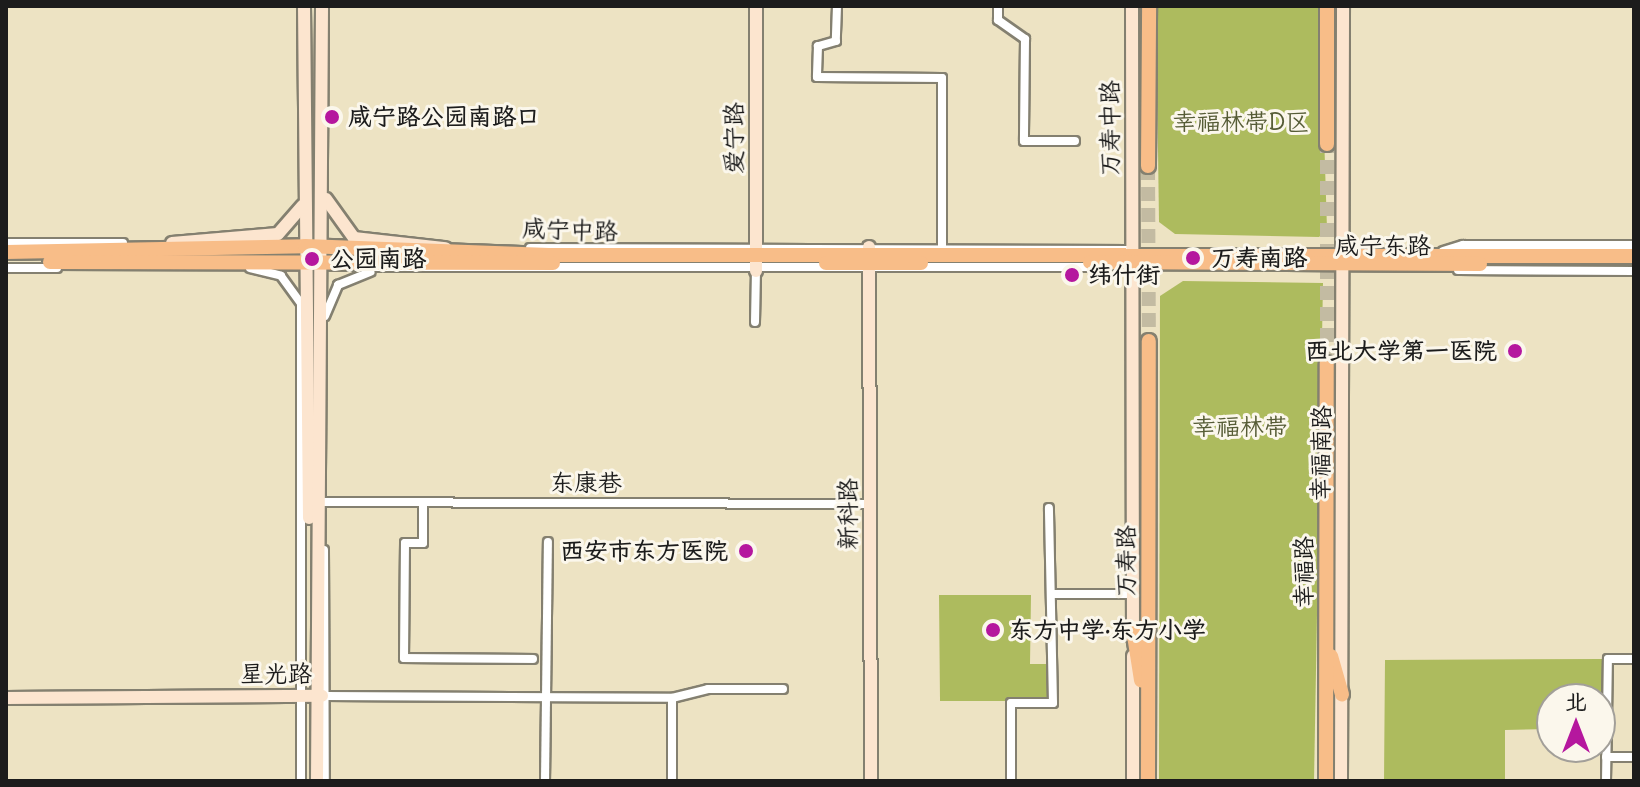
<!DOCTYPE html>
<html>
<head>
<meta charset="utf-8">
<style>
	body { margin:0 }
	#map { position:relative; width:1640px; height:787px; overflow:hidden; background:#ede3c3; font-family:Delius,"LXGW WenKai TC",sans-serif }
	div>[style] { position:absolute }
	.green>* { inset:0; background:#adbb5e }
	.primary-tunnel>* { height:14px; margin-top:-7px; transform-origin:0; background:repeating-linear-gradient(90deg,#c3bba2 0 14px,transparent 0 21px) }
	.roads { filter:drop-shadow(2px 0 #848070) drop-shadow(-2px 0 #848070) drop-shadow(0 2px #848070) drop-shadow(0 -2px #848070) }
	.street>* { height:8px; margin:-4px; padding:0 4px; transform-origin:4px; border-radius:4px; background:#fff }
	.secondary>* { height:12px; margin:-6px; padding:0 6px; transform-origin:6px; border-radius:6px; background:#fce5cf }
	.primary>* { height:14px; margin:-7px; padding:0 7px; transform-origin:7px; border-radius:7px; background:#f8bd88 }
	.dots>* { width:22px; height:22px; translate:-50% -50%; box-sizing:border-box; border:4px solid #fbf7ec; border-radius:50% }
	span { translate:-50% -50%; white-space:nowrap; text-align:center; line-height:1.15; -webkit-text-stroke:6px #fbf7ec; paint-order:stroke }
	.poi-label { font-size:24px; color:#1c1c1c; font-weight:700 }
	.left { translate:0 -50%; text-align:left }
	.right { translate:-100% -50%; text-align:right }
	.park-label { font-size:24px; color:#565c36 }
	.street-label { font-size:24px; color:#1c1c1c }
	.frame { position:absolute; inset:0; border:8px solid #1c1c1c; pointer-events:none }
	.north { position:absolute; left:1536px; top:683px; width:80px; height:80px; box-sizing:border-box; background:#fbf7ec; border:2px solid #a29f99; border-radius:50%; rotate:0deg; font-size:22px; font-weight:700; line-height:32px; text-align:center; color:#1c1c1c }
	.north::after { content:''; display:block; margin:auto; width:28px; height:36px; background:#b5179e; clip-path:polygon(50% 0,100% 100%,50% 72%,0 100%) }
</style>
</head>
<body>
<div id="map">
	<div class="green">
		<div style="clip-path:polygon(1156px 6px,1320px 6px,1327px 230px,1319px 237px,1175px 234px,1159px 222px)"></div>
		<div style="clip-path:polygon(1183px 281px,1323px 283px,1314px 781px,1159px 781px,1160px 296px)"></div>
		<div style="clip-path:polygon(939px 595px,1031px 595px,1030px 664px,1048px 664px,1048px 701px,940px 701px)"></div>
		<div style="clip-path:polygon(1603px 659px,1603px 729px,1600px 699px,1552px 699px,1552px 729px,1505px 730px,1505px 781px,1384px 781px,1385px 660px)"></div>
	</div>
	<div class="primary-tunnel">
		<div style="left:1148px;top:166px;width:175px;rotate:89.7deg"></div>
		<div style="left:1327px;top:363px;width:219px;rotate:-90deg"></div>
	</div>
	<div class="roads">
		<div class="street">
			<div style="left:837px;top:6px;width:35px;rotate:92deg"></div>
			<div style="left:836px;top:41px;width:19px;rotate:164deg"></div>
			<div style="left:818px;top:46px;width:31px;rotate:92deg"></div>
			<div style="left:817px;top:77px;width:125px;rotate:0.5deg"></div>
			<div style="left:942px;top:78px;width:169px;rotate:90deg"></div>
			<div style="left:998px;top:6px;width:14px;rotate:90deg"></div>
			<div style="left:998px;top:20px;width:33px;rotate:35deg"></div>
			<div style="left:1025px;top:39px;width:102px;rotate:90.6deg"></div>
			<div style="left:1024px;top:141px;width:51px"></div>
			<div style="left:6px;top:243px;width:117px"></div>
			<div style="left:530px;top:248px;width:602px;rotate:0.19deg"></div>
			<div style="left:1443px;top:251px;width:21px;rotate:-17deg"></div>
			<div style="left:1463px;top:245px;width:171px"></div>
			<div style="left:357px;top:267px;width:749px"></div>
			<div style="left:6px;top:268px;width:51px"></div>
			<div style="left:250px;top:268px;width:32px;rotate:14deg"></div>
			<div style="left:281px;top:276px;width:34px;rotate:54deg"></div>
			<div style="left:301px;top:304px;width:477px;rotate:90deg"></div>
			<div style="left:1458px;top:270px;width:176px;rotate:0.3deg"></div>
			<div style="left:325px;top:316px;width:34px;rotate:-67deg"></div>
			<div style="left:338px;top:285px;width:35px;rotate:-22deg"></div>
			<div style="left:755px;top:322px;width:51px;rotate:-88.9deg"></div>
			<div style="left:315px;top:502px;width:555px;rotate:0.21deg"></div>
			<div style="left:423px;top:502px;width:41px;rotate:90deg"></div>
			<div style="left:423px;top:543px;width:18px;rotate:180deg"></div>
			<div style="left:405px;top:543px;width:115px;rotate:90.5deg"></div>
			<div style="left:404px;top:658px;width:129px;rotate:0.4deg"></div>
			<div style="left:324px;top:550px;width:231px;rotate:89.8deg"></div>
			<div style="left:1051px;top:594px;width:82px"></div>
			<div style="left:325px;top:696px;width:347px;rotate:0.3deg"></div>
			<div style="left:672px;top:698px;width:37px;rotate:-14deg"></div>
			<div style="left:708px;top:689px;width:75px"></div>
			<div style="left:1606px;top:757px;width:28px"></div>
			<div style="left:545px;top:781px;width:239px;rotate:-89.3deg"></div>
			<div style="left:672px;top:781px;width:83px;rotate:-90deg"></div>
			<div style="left:1011px;top:781px;width:78px;rotate:-90deg"></div>
			<div style="left:1011px;top:703px;width:42px"></div>
			<div style="left:1053px;top:703px;width:195px;rotate:-91.2deg"></div>
			<div style="left:1606px;top:781px;width:122px;rotate:-89.1deg"></div>
			<div style="left:1608px;top:659px;width:26px"></div>
		</div>
		<div class="secondary">
			<div style="left:304px;top:6px;width:512px;rotate:89.44deg"></div>
			<div style="left:756px;top:6px;width:265px;rotate:90deg"></div>
			<div style="left:1132px;top:6px;width:632px;rotate:89.91deg"></div>
			<div style="left:326px;top:199px;width:48px;rotate:54.3deg"></div>
			<div style="left:354px;top:238px;width:92px;rotate:6.3deg"></div>
			<div style="left:172px;top:243px;width:106px;rotate:-4.9deg"></div>
			<div style="left:278px;top:234px;width:37px;rotate:-49deg"></div>
			<div style="left:869px;top:247px;width:534px;rotate:89.79deg"></div>
			<div style="left:1133px;top:656px;width:125px;rotate:90deg"></div>
			<div style="left:6px;top:698px;width:316px;rotate:-0.4deg"></div>
			<div style="left:317px;top:781px;width:775px;rotate:-89.63deg"></div>
			<div style="left:1341px;top:781px;width:775px;rotate:-89.85deg"></div>
		</div>
		<div class="primary">
			<div style="left:1327px;top:144px;width:138px;rotate:-90deg"></div>
			<div style="left:1148px;top:166px;width:160px;rotate:-89.6deg"></div>
			<div style="left:6px;top:252px;width:299px;rotate:-1.1deg"></div>
			<div style="left:305px;top:246px;width:244px;rotate:2.1deg"></div>
			<div style="left:549px;top:255px;width:1085px;rotate:0.05deg"></div>
			<div style="left:50px;top:262px;width:503px;rotate:0.11deg"></div>
			<div style="left:1090px;top:262px;width:390px;rotate:0.3deg"></div>
			<div style="left:826px;top:263px;width:95px"></div>
			<div style="left:1133px;top:629px;width:52px;rotate:81.1deg"></div>
			<div style="left:1331px;top:656px;width:40px;rotate:74deg"></div>
			<div style="left:1148px;top:781px;width:440px;rotate:-89.9deg"></div>
			<div style="left:1326px;top:781px;width:418px;rotate:-89.9deg"></div>
		</div>
	</div>
	<div class="dots">
		<div style="left:332px;top:117px;background:#b5179e"></div>
		<div style="left:1193px;top:258px;background:#b5179e"></div>
		<div style="left:312px;top:259px;background:#b5179e"></div>
		<div style="left:1072px;top:275px;background:#b5179e"></div>
		<div style="left:1515px;top:351px;background:#b5179e"></div>
		<div style="left:746px;top:551px;background:#b5179e"></div>
		<div style="left:993px;top:630px;background:#b5179e"></div>
	</div>
	<div class="poi-label">
		<span class="left" style="left:348px;top:117px">咸宁路公园南路口</span>
		<span class="left" style="left:1211px;top:258px">万寿南路</span>
		<span class="left" style="left:330px;top:259px">公园南路</span>
		<span class="left" style="left:1088px;top:275px">纬什街</span>
		<span class="right" style="left:1497px;top:351px">西北大学第一医院</span>
		<span class="right" style="left:728px;top:551px">西安市东方医院</span>
		<span class="left" style="left:1009px;top:630px">东方中学·东方小学</span>
	</div>
	<div class="park-label">
		<span style="left:1241px;top:122px">幸福林带D区</span>
		<span style="left:1240px;top:427px">幸福林带</span>
	</div>
	<div class="street-label">
		<span style="left:1110px;top:128px;rotate:-90deg">万寿中路</span>
		<span style="left:734px;top:138px;rotate:-90deg">爱宁路</span>
		<span style="left:570px;top:230px;rotate:2deg">咸宁中路</span>
		<span style="left:1383px;top:246px">咸宁东路</span>
		<span style="left:1321px;top:453px;rotate:-89deg">幸福南路</span>
		<span style="left:586px;top:483px">东康巷</span>
		<span style="left:848px;top:514px;rotate:-90deg">新科路</span>
		<span style="left:1126px;top:561px;rotate:-90deg">万寿路</span>
		<span style="left:1304px;top:572px;rotate:-90deg">幸福路</span>
		<span style="left:276px;top:674px">星光路</span>
	</div>
	<div class="frame"></div>
	<div class="north">北</div>
</div>
</body>
</html>
